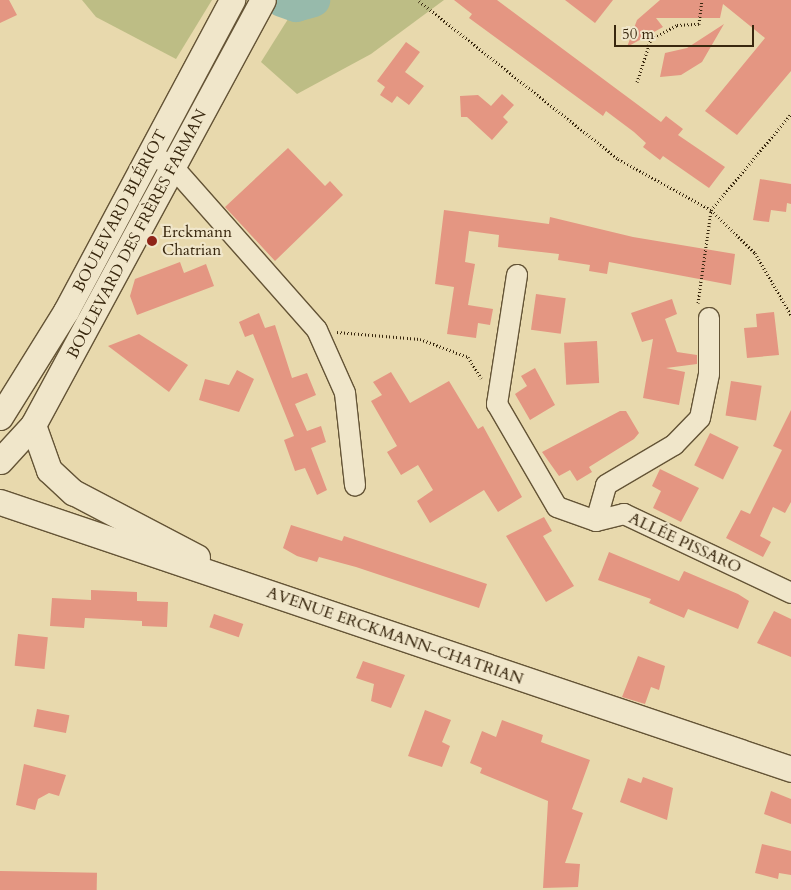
<!DOCTYPE html>
<html>
<head>
<meta charset="utf-8">
<style>
	body { margin:0 }
	#map { position:relative; width:791px; height:890px; overflow:hidden; background:#e8d9ad; font-family:Cardo,serif }
	div>[style] { position:absolute }
	.green>* { inset:0; background:#bdbd85 }
	.river>* { height:34px; margin:-17px; padding:0 17px; transform-origin:17px; border-radius:17px; background:#97baab }
	.building>* { inset:0; background:#e49682; transform-origin:0 0 }
	.path>* { height:3px; margin-top:-1.5px; transform-origin:0; background:repeating-linear-gradient(90deg,#38270e 0 1px,transparent 0 3.5px) }
	.roads { filter:drop-shadow(1px 0 #645436) drop-shadow(-1px 0 #645436) drop-shadow(0 1px #645436) drop-shadow(0 -1px #645436) }
	.minor>* { height:20px; margin:-10px; padding:0 10px; transform-origin:10px; border-radius:10px; background:#f0e6ca }
	.tertiary>* { height:25px; margin:-12.5px; padding:0 12.5px; transform-origin:12.5px; border-radius:12.5px; background:#f0e6ca }
	.dots>* { width:14px; height:14px; translate:-50% -50%; box-sizing:border-box; border:2px solid #f0e6ca; border-radius:50% }
	span { translate:-50% -50%; white-space:nowrap; text-align:center; line-height:1.15; -webkit-text-stroke:4.5px #f0e6ca; paint-order:stroke }
	.street-label { font-size:16px; color:#38270e }
	.poi-label { font-size:16px; color:#38270e }
	.left { translate:0 -50%; text-align:left }
	.scale { position:absolute; left:614px; top:25px; width:140px; height:22px; box-sizing:border-box; border:2px solid #38270e; border-top:0; padding-left:6px; font-size:15px; line-height:18px; white-space:nowrap; color:#38270e; -webkit-text-stroke:4px #f0e6ca; paint-order:stroke }
</style>
</head>
<body>
<div id="map">
	<div class="green">
		<div style="clip-path:polygon(82px 0,212px 0,176px 59px,96px 17px)"></div>
		<div style="clip-path:polygon(300px 0,444px 0,371px 54px,297px 94px,261px 62px)"></div>
	</div>
	<div class="river">
		<div style="left:282px;top:0;width:15px;rotate:20deg"></div>
		<div style="left:296px;top:5px;width:18px;rotate:-16deg"></div>
	</div>
	<div class="building">
		<div style="clip-path:polygon(0 0,9px 0,17px 15px,0 23px)"></div>
		<div style="clip-path:polygon(454px 0,497px 0,661px 122px,666px 116px,683px 129px,678px 135px,725px 167px,709px 188px,663px 156px,660px 160px,643px 147px,646px 143px,634px 132px,606px 111px,603px 116px,469px 18px,472px 14px)"></div>
		<div style="clip-path:polygon(565px 0,613px 0,595px 23px)"></div>
		<div style="clip-path:polygon(660px 0,791px 0,791px 71px,737px 135px,705px 111px,765px 38px,723px 4px,720px 18px,656px 18px,663px 27px,627px 47px,637px 20px)"></div>
		<div style="clip-path:polygon(724px 24px,702px 62px,681px 75px,660px 77px,665px 53px,687px 48px)"></div>
		<div style="clip-path:polygon(406px 42px,420px 52px,405px 72px,424px 86px,409px 105px,397px 96px,392px 103px,380px 95px,385px 87px,377px 81px)"></div>
		<div style="clip-path:polygon(502px 94px,514px 105px,503px 117px,508px 122px,492px 140px,467px 117px,461px 117px,460px 96px,478px 95px,491px 106px)"></div>
		<div style="clip-path:polygon(288px 148px,325px 186px,330px 181px,343px 195px,275px 261px,225px 207px)"></div>
		<div style="clip-path:polygon(760px 179px,791px 184px,791px 204px,787px 203px,786px 212px,771px 210px,769px 222px,753px 220px)"></div>
		<div style="clip-path:polygon(444px 210px,549px 224px,550px 217px,633px 237px,735px 254px,731px 285px,609px 262px,607px 274px,589px 271px,590px 265px,558px 260px,559px 254px,498px 247px,499px 235px,469px 231px,465px 262px,475px 264px,468px 305px,493px 309px,490px 325px,478px 323px,476px 338px,447px 334px,454px 287px,435px 284px)"></div>
		<div style="clip-path:polygon(180px 262px,184px 273px,206px 264px,214px 286px,137px 315px,130px 296px,135px 279px)"></div>
		<div style="left:536px;top:294px;width:30px;height:36px;rotate:8deg"></div>
		<div style="clip-path:polygon(672px 299px,677px 314px,665px 319px,677px 352px,697px 355px,697px 364px,666px 368px,685px 372px,679px 405px,643px 398px,653px 339px,642px 342px,631px 313px)"></div>
		<div style="clip-path:polygon(774px 312px,779px 355px,747px 358px,744px 328px,757px 327px,756px 314px)"></div>
		<div style="clip-path:polygon(259px 313px,265px 328px,275px 325px,292px 378px,307px 373px,316px 395px,295px 404px,307px 431px,321px 426px,326px 442px,311px 448px,327px 490px,317px 495px,305px 468px,295px 471px,284px 440px,294px 436px,253px 334px,245px 337px,239px 322px)"></div>
		<div style="clip-path:polygon(139px 334px,188px 365px,169px 392px,108px 346px)"></div>
		<div style="left:597px;top:341px;width:42px;height:33px;rotate:87deg"></div>
		<div style="clip-path:polygon(535px 368px,555px 405px,530px 420px,515px 394px,527px 386px,521px 376px)"></div>
		<div style="clip-path:polygon(237px 370px,254px 379px,239px 412px,199px 400px,205px 379px,229px 385px)"></div>
		<div style="clip-path:polygon(391px 372px,410px 403px,449px 381px,478px 429px,483px 426px,522px 497px,498px 512px,484px 490px,430px 523px,417px 501px,433px 490px,418px 465px,401px 475px,387px 452px,397px 446px,371px 401px,382px 395px,373px 382px)"></div>
		<div style="left:731px;top:381px;width:31px;height:35px;rotate:9deg"></div>
		<div style="clip-path:polygon(791px 410px,791px 502px,785px 513px,773px 507px,760px 536px,771px 542px,763px 557px,726px 538px,741px 510px,750px 514px,782px 450px,773px 446px)"></div>
		<div style="clip-path:polygon(620px 411px,626px 411px,639px 433px,634px 439px,589px 467px,592px 472px,577px 481px,570px 470px,559px 476px,542px 452px)"></div>
		<div style="left:710px;top:433px;width:32px;height:36px;rotate:26deg"></div>
		<div style="clip-path:polygon(660px 469px,699px 488px,681px 522px,653px 508px,661px 491px,652px 486px)"></div>
		<div style="clip-path:polygon(544px 517px,552px 531px,543px 536px,574px 586px,546px 602px,506px 536px)"></div>
		<div style="clip-path:polygon(291px 525px,342px 541px,344px 536px,487px 584px,479px 608px,356px 567px,319px 557px,317px 562px,297px 556px,283px 548px)"></div>
		<div style="clip-path:polygon(609px 552px,679px 581px,684px 571px,738px 594px,749px 601px,738px 629px,688px 609px,684px 618px,649px 603px,651px 599px,598px 580px)"></div>
		<div style="clip-path:polygon(91px 590px,137px 592px,137px 601px,168px 602px,167px 627px,142px 626px,142px 621px,85px 618px,84px 628px,50px 626px,52px 598px,91px 600px)"></div>
		<div style="clip-path:polygon(774px 611px,791px 619px,791px 657px,757px 643px)"></div>
		<div style="left:214px;top:614px;width:31px;height:14px;rotate:19deg"></div>
		<div style="left:18px;top:634px;width:30px;height:32px;rotate:6deg"></div>
		<div style="clip-path:polygon(638px 656px,665px 666px,659px 690px,651px 687px,645px 704px,622px 697px)"></div>
		<div style="clip-path:polygon(363px 661px,405px 675px,391px 708px,371px 701px,374px 684px,356px 678px)"></div>
		<div style="left:37px;top:709px;width:33px;height:18px;rotate:11deg"></div>
		<div style="clip-path:polygon(425px 710px,451px 720px,442px 742px,450px 746px,442px 767px,408px 756px)"></div>
		<div style="clip-path:polygon(502px 720px,543px 735px,541px 742px,590px 760px,572px 809px,583px 813px,565px 863px,580px 864px,578px 887px,543px 888px,548px 801px,480px 773px,482px 768px,470px 763px,482px 731px,496px 737px)"></div>
		<div style="clip-path:polygon(24px 764px,66px 775px,59px 796px,49px 793px,38px 799px,35px 810px,16px 805px)"></div>
		<div style="clip-path:polygon(643px 777px,673px 788px,667px 820px,620px 802px,628px 778px,641px 783px)"></div>
		<div style="clip-path:polygon(771px 791px,791px 799px,791px 824px,764px 814px)"></div>
		<div style="clip-path:polygon(762px 844px,791px 851px,791px 875px,779px 873px,778px 879px,755px 873px)"></div>
		<div style="left:0;top:871px;width:97px;height:19px;rotate:1deg"></div>
	</div>
	<div class="path">
		<div style="left:419px;top:1px;width:254px;rotate:38.4deg"></div>
		<div style="left:618px;top:159px;width:106px;rotate:28.7deg"></div>
		<div style="left:711px;top:210px;width:62px;rotate:44.3deg"></div>
		<div style="left:755px;top:253px;width:72px;rotate:59.9deg"></div>
		<div style="left:637px;top:82px;width:45px;rotate:-72deg"></div>
		<div style="left:651px;top:39px;width:30px;rotate:-28deg"></div>
		<div style="left:677px;top:25px;width:22px;rotate:-3deg"></div>
		<div style="left:699px;top:24px;width:24px;rotate:-83deg"></div>
		<div style="left:698px;top:303px;width:94px;rotate:-82deg"></div>
		<div style="left:711px;top:210px;width:125px;rotate:-50.2deg"></div>
		<div style="left:337px;top:332px;width:83px;rotate:4.8deg"></div>
		<div style="left:420px;top:339px;width:51px;rotate:20.6deg"></div>
		<div style="left:468px;top:357px;width:25px;rotate:58deg"></div>
	</div>
	<div class="roads">
		<div class="minor">
			<div style="left:150px;top:154px;width:26px;rotate:29deg"></div>
			<div style="left:173px;top:167px;width:217px;rotate:48.5deg"></div>
			<div style="left:317px;top:330px;width:69px;rotate:66deg"></div>
			<div style="left:345px;top:393px;width:93px;rotate:83.8deg"></div>
			<div style="left:517px;top:275px;width:131px;rotate:98.8deg"></div>
			<div style="left:497px;top:404px;width:119px;rotate:59.8deg"></div>
			<div style="left:557px;top:507px;width:41px;rotate:19.7deg"></div>
			<div style="left:596px;top:521px;width:29px;rotate:-14deg"></div>
			<div style="left:624px;top:514px;width:185px;rotate:25.3deg"></div>
			<div style="left:596px;top:521px;width:37px;rotate:-74deg"></div>
			<div style="left:606px;top:485px;width:79px;rotate:-30.5deg"></div>
			<div style="left:674px;top:445px;width:37px;rotate:-46deg"></div>
			<div style="left:700px;top:418px;width:45px;rotate:-78.4deg"></div>
			<div style="left:709px;top:374px;width:56px;rotate:-90deg"></div>
		</div>
		<div class="tertiary">
			<div style="left:0;top:417px;width:125px;rotate:-58.1deg"></div>
			<div style="left:66px;top:311px;width:353px;rotate:-61.9deg"></div>
			<div style="left:33px;top:425px;width:48px;rotate:70.4deg"></div>
			<div style="left:49px;top:470px;width:33px;rotate:43deg"></div>
			<div style="left:73px;top:492px;width:140px;rotate:27.7deg"></div>
			<div style="left:0;top:461px;width:49px;rotate:-47.5deg"></div>
			<div style="left:33px;top:425px;width:483px;rotate:-61.6deg"></div>
			<div style="left:0;top:502px;width:835px;rotate:18.65deg"></div>
		</div>
	</div>
	<div class="dots">
		<div style="left:152px;top:241px;background:#8f2418"></div>
	</div>
	<div class="street-label">
		<span style="left:120px;top:211px;rotate:-62deg">BOULEVARD BLÉRIOT</span>
		<span style="left:137px;top:234px;rotate:-62deg">BOULEVARD DES FRÈRES FARMAN</span>
		<span style="left:685px;top:543px;rotate:25deg">ALLÉE PISSARO</span>
		<span style="left:395px;top:636px;rotate:19deg">AVENUE ERCKMANN-CHATRIAN</span>
	</div>
	<div class="poi-label">
		<span class="left" style="left:162px;top:241px">Erckmann<br>Chatrian</span>
	</div>
	<div class="scale">50 m</div>
</div>
</body>
</html>
